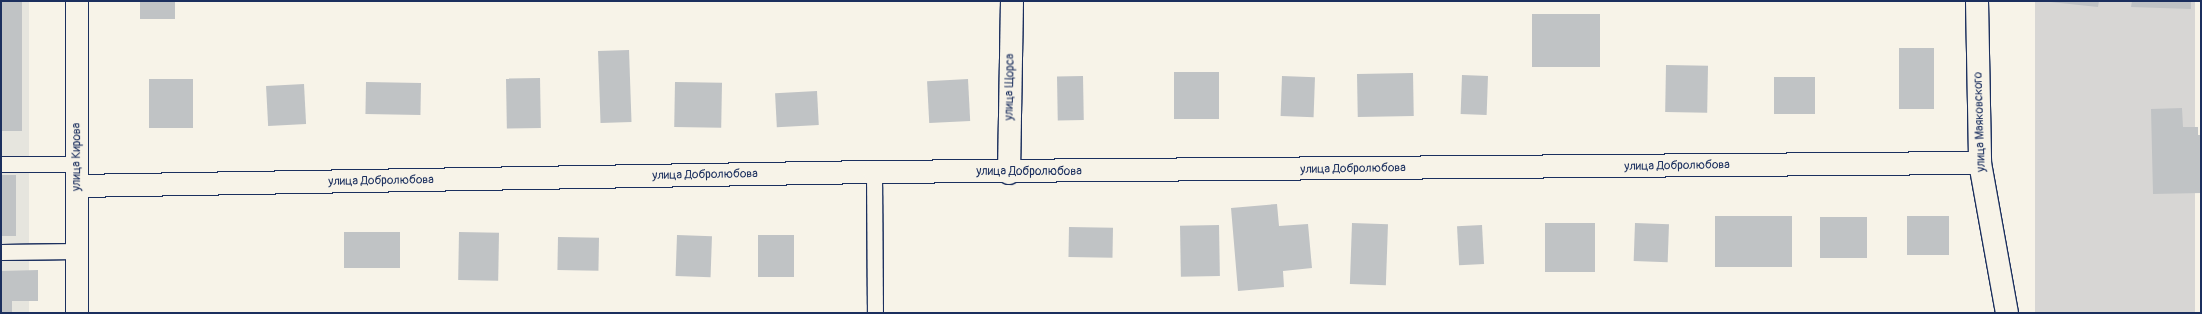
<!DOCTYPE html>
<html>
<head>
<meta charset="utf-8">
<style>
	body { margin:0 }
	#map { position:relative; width:2202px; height:314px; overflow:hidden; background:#f7f3e8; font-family:Pangolin,sans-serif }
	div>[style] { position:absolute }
	.built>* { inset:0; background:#e6e5de; transform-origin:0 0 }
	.green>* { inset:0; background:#d7d6d4; transform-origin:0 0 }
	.building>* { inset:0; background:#c0c3c5; transform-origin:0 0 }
	.roads { filter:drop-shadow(1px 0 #1b2f5e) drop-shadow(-1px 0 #1b2f5e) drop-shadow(0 1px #1b2f5e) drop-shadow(0 -1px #1b2f5e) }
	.service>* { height:15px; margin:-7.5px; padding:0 7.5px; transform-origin:7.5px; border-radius:7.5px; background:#f7f3e8 }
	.minor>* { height:22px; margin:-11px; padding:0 11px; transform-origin:11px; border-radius:11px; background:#f7f3e8 }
	.secondary>* { height:22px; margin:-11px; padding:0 11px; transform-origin:11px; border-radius:11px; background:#f7f3e8 }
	span { translate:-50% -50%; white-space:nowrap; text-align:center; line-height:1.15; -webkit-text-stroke:3px #f7f3e8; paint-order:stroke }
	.street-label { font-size:12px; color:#1b2f5e }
	.frame { position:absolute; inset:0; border:2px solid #1b2f5e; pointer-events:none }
</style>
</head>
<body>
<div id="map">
	<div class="built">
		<div style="left:1px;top:1px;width:28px;height:312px"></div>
	</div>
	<div class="green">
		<div style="left:2035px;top:1px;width:160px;height:313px"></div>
	</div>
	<div class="building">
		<div style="left:1px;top:1px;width:21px;height:130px"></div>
		<div style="left:140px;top:1px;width:35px;height:18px"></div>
		<div style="clip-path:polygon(2041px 1px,2099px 1px,2098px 7px)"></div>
		<div style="clip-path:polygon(2132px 1px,2191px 1px,2191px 9px,2131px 7px)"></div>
		<div style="left:1532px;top:14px;width:68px;height:53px"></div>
		<div style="left:1899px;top:48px;width:35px;height:61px"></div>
		<div style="left:629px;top:50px;width:72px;height:31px;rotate:88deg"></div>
		<div style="left:1666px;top:65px;width:42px;height:47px;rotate:1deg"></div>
		<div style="left:1174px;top:72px;width:45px;height:47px"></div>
		<div style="left:1413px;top:73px;width:43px;height:56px;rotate:89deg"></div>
		<div style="left:1462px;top:75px;width:26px;height:39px;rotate:2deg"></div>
		<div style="left:1083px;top:76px;width:44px;height:26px;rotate:89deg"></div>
		<div style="left:1282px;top:76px;width:33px;height:40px;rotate:2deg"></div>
		<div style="left:1774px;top:77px;width:41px;height:37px"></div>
		<div style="left:540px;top:78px;width:50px;height:34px;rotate:89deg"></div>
		<div style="left:149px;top:79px;width:44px;height:49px"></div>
		<div style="left:968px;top:79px;width:42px;height:41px;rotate:87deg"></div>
		<div style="left:366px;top:82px;width:55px;height:32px;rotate:1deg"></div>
		<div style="left:675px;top:82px;width:47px;height:45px;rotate:1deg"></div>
		<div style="left:304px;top:84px;width:40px;height:38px;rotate:87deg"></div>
		<div style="left:817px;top:91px;width:34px;height:42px;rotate:87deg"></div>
		<div style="clip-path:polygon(2182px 108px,2183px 127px,2198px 127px,2198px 135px,2201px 135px,2201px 193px,2153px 194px,2151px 109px)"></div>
		<div style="left:1px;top:175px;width:15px;height:61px"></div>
		<div style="clip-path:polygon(1277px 204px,1279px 226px,1308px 224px,1312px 268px,1283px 271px,1284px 287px,1238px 291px,1231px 208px)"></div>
		<div style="left:1715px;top:216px;width:77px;height:51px"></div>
		<div style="left:1907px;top:216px;width:42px;height:39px"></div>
		<div style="left:1867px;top:217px;width:41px;height:47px;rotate:90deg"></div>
		<div style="left:1352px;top:223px;width:36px;height:61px;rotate:2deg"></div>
		<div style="left:1545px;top:223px;width:50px;height:49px"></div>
		<div style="left:1635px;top:223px;width:34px;height:38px;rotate:2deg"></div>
		<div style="left:1219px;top:225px;width:51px;height:39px;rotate:89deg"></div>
		<div style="left:1482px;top:225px;width:39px;height:25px;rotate:87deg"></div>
		<div style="left:1069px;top:227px;width:44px;height:30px;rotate:1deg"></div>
		<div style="left:344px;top:232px;width:56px;height:36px"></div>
		<div style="left:459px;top:232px;width:40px;height:48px;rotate:1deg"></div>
		<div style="left:677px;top:235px;width:35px;height:41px;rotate:2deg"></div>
		<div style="left:758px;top:235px;width:36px;height:42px"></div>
		<div style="left:558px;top:237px;width:41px;height:33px;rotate:1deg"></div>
		<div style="clip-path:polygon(38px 270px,38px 301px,12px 301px,12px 313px,1px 313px,1px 271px)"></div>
	</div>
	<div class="roads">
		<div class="service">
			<div style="left:1px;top:164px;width:76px"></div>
			<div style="left:874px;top:172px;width:141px;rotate:89.6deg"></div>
			<div style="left:1px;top:252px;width:76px;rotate:-0.8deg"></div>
		</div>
		<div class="minor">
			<div style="left:1977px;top:1px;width:162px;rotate:88.9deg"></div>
			<div style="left:1980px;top:163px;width:152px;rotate:79.8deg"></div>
			<div style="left:1009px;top:173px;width:172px;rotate:-89deg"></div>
			<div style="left:77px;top:186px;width:797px;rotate:-1.01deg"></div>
			<div style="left:874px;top:172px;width:1106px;rotate:-0.47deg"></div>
		</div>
		<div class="secondary">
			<div style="left:77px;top:313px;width:312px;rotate:-90deg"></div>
		</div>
	</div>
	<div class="street-label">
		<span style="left:1010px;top:87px;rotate:-89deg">улица Щорса</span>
		<span style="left:1980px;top:122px;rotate:-92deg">улица Маяковского</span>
		<span style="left:77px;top:157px;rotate:-90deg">улица Кирова</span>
		<span style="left:1677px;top:166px;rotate:-1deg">улица Добролюбова</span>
		<span style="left:1353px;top:169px;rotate:-1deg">улица Добролюбова</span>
		<span style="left:1029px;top:172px">улица Добролюбова</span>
		<span style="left:705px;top:175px;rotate:-1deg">улица Добролюбова</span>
		<span style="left:381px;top:181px;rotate:-1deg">улица Добролюбова</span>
	</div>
	<div class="frame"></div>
</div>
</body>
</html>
